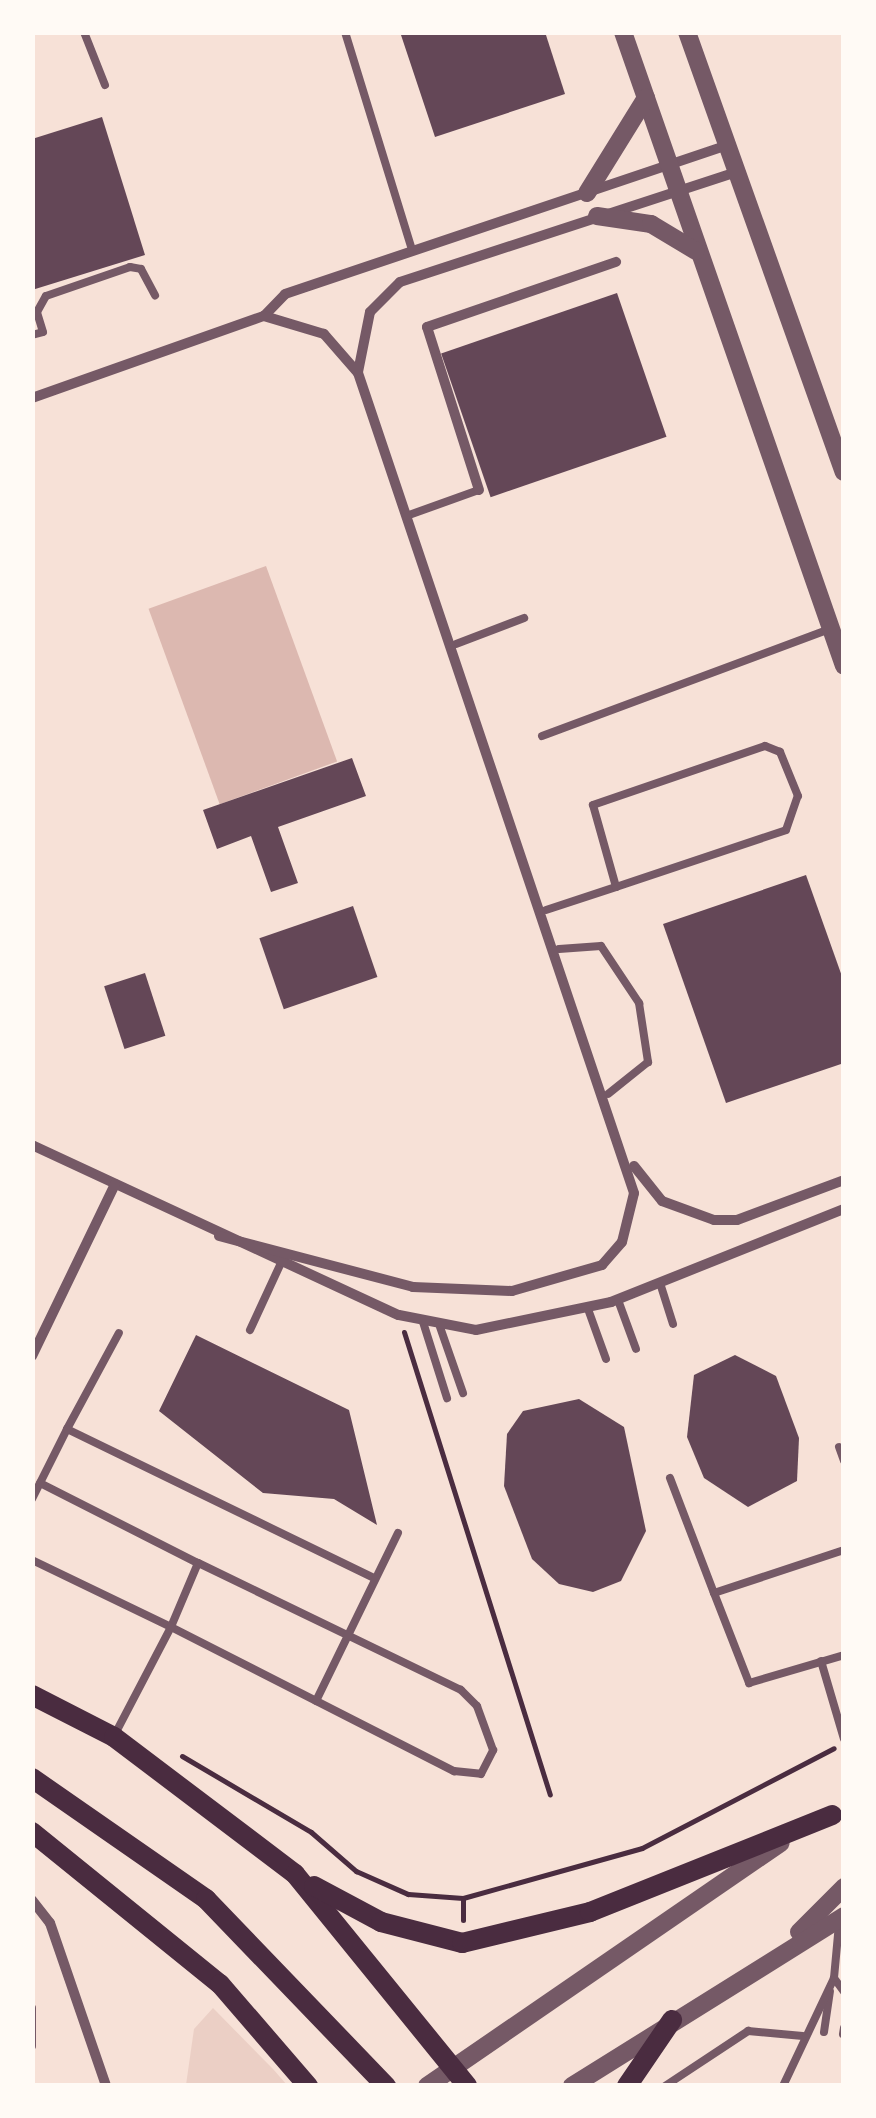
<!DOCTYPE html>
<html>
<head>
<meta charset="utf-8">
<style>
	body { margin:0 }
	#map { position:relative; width:876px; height:2118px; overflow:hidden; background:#f7e1d7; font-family:Barlow,sans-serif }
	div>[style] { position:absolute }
	.green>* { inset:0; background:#ebcfc5 }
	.water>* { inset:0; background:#dcb8b0; transform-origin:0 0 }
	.building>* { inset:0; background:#644757; transform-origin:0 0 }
	.path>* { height:5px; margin:-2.5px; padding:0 2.5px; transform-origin:2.5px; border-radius:2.5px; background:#4a2c40 }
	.service>* { height:8px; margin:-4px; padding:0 4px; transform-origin:4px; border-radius:4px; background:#755966 }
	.minor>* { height:10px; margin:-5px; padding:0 5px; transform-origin:5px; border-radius:5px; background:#755966 }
	.tertiary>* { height:18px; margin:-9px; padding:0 9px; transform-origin:9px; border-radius:9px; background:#755966 }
	.secondary>* { height:20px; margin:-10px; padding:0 10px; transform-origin:10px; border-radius:10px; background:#4a2c40 }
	span { translate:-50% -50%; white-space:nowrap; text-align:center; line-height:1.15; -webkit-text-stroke:10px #fffaf5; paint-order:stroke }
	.frame { position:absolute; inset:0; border:35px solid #fffaf5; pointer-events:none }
</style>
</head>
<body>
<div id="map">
	<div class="green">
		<div style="clip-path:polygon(213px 2008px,273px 2069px,287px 2085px,186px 2085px,194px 2029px)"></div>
	</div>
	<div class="water">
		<div style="left:266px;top:566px;width:208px;height:125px;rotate:70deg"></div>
	</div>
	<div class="building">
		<div style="clip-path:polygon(400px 32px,545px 32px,565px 94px,435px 137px)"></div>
		<div style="clip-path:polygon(102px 117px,145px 255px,32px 290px,32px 139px)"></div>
		<div style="left:617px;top:293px;width:152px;height:186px;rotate:71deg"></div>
		<div style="clip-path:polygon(352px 758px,366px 796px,278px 827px,298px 883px,271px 892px,251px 836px,217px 849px,203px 810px)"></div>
		<div style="clip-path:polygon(806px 875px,844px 982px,844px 1063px,726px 1103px,663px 924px)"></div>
		<div style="left:353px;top:906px;width:75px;height:99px;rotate:71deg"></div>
		<div style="left:145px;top:973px;width:66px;height:43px;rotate:72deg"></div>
		<div style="clip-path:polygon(196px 1335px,349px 1410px,377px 1525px,334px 1499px,263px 1493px,159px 1411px)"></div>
		<div style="clip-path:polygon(735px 1355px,776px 1376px,799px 1438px,797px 1481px,748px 1507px,704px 1478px,687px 1437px,694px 1375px)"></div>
		<div style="clip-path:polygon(579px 1399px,624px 1427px,646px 1531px,621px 1581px,593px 1592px,559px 1584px,532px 1559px,504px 1486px,507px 1434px,523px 1411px)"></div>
	</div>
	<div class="path">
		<div style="left:404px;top:1332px;width:485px;rotate:72.5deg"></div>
		<div style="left:182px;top:1756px;width:150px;rotate:30.5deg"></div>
		<div style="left:311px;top:1832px;width:60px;rotate:40.9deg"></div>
		<div style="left:356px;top:1871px;width:57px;rotate:23.9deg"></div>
		<div style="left:408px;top:1894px;width:55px;rotate:4.2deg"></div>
		<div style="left:463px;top:1898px;width:186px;rotate:-15.6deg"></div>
		<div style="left:642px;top:1848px;width:216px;rotate:-27.5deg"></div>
		<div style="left:463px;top:1920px;width:22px;rotate:-90deg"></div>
	</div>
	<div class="service">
		<div style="left:84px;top:32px;width:57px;rotate:68.4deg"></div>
		<div style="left:345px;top:32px;width:228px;rotate:72.9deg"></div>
		<div style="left:32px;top:335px;width:11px;rotate:-15deg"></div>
		<div style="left:43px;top:332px;width:21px;rotate:-107deg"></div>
		<div style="left:37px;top:312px;width:18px;rotate:-61deg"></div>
		<div style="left:46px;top:296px;width:89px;rotate:-19deg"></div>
		<div style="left:130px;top:267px;width:11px;rotate:10deg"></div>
		<div style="left:141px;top:269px;width:30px;rotate:62deg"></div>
		<div style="left:409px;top:515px;width:74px;rotate:-19.7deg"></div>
		<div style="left:456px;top:644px;width:73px;rotate:-20.9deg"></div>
		<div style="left:542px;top:736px;width:307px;rotate:-20.4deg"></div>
		<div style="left:546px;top:910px;width:74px;rotate:-18.2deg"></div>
		<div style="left:616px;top:887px;width:179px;rotate:-18.5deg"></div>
		<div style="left:786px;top:830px;width:36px;rotate:-71deg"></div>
		<div style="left:798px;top:796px;width:48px;rotate:-112.2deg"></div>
		<div style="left:780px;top:752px;width:16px;rotate:-158deg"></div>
		<div style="left:765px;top:746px;width:182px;rotate:161.1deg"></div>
		<div style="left:593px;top:805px;width:85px;rotate:74.3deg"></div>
		<div style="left:559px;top:949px;width:42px;rotate:-4.1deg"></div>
		<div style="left:601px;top:946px;width:69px;rotate:56.3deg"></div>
		<div style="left:639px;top:1003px;width:60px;rotate:81.3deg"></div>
		<div style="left:648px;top:1062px;width:51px;rotate:141.3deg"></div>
		<div style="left:660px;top:1283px;width:43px;rotate:72.4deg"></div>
		<div style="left:618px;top:1300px;width:52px;rotate:69.8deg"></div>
		<div style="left:588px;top:1309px;width:53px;rotate:70.2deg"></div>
		<div style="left:423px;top:1322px;width:80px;rotate:72.5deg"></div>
		<div style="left:440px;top:1327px;width:70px;rotate:70.8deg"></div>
		<div style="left:250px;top:1330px;width:74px;rotate:-65.2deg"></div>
		<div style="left:67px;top:1429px;width:109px;rotate:-61.6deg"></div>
		<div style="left:839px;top:1447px;width:15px;rotate:70deg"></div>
		<div style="left:670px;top:1478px;width:123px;rotate:69.1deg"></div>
		<div style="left:40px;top:1483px;width:177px;rotate:26.9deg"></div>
		<div style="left:32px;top:1499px;width:78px;rotate:-63.4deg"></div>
		<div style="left:67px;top:1429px;width:341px;rotate:25.9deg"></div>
		<div style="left:844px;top:1550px;width:137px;rotate:161.7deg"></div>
		<div style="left:714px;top:1593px;width:97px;rotate:68.7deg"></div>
		<div style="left:749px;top:1683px;width:99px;rotate:-16.4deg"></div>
		<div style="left:32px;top:1560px;width:154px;rotate:25.7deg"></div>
		<div style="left:171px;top:1627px;width:318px;rotate:27deg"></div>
		<div style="left:454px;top:1771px;width:27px;rotate:6deg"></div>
		<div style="left:481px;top:1774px;width:27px;rotate:-63deg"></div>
		<div style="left:493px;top:1750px;width:47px;rotate:-110deg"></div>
		<div style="left:477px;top:1706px;width:23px;rotate:-135deg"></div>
		<div style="left:461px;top:1690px;width:292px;rotate:-154.2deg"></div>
		<div style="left:198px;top:1563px;width:69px;rotate:112.9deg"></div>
		<div style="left:171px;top:1627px;width:123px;rotate:117.6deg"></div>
		<div style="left:821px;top:1661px;width:81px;rotate:73.6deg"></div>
		<div style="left:316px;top:1701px;width:187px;rotate:-64deg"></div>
		<div style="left:834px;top:1978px;width:17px;rotate:54deg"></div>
		<div style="left:32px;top:2008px;width:38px;rotate:90deg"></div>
		<div style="left:824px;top:2032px;width:41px;rotate:-81.7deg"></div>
		<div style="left:843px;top:2034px;width:6px;rotate:-81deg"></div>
		<div style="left:665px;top:2086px;width:100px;rotate:-33.5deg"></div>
		<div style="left:748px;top:2031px;width:55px;rotate:5.2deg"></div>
		<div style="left:783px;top:2086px;width:119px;rotate:-64.7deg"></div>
		<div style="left:834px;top:1978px;width:54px;rotate:-84.7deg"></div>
	</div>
	<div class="minor">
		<div style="left:358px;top:372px;width:61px;rotate:-78.7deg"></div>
		<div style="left:370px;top:312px;width:42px;rotate:-45deg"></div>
		<div style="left:400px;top:282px;width:354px;rotate:-18.1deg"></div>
		<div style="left:32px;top:398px;width:246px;rotate:-19.5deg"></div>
		<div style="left:264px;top:316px;width:30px;rotate:-46deg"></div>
		<div style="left:285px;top:294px;width:466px;rotate:-18.6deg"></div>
		<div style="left:479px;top:490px;width:171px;rotate:-107.7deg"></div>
		<div style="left:427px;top:327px;width:200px;rotate:-19deg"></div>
		<div style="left:32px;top:1145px;width:404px;rotate:24.9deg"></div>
		<div style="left:399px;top:1315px;width:78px;rotate:11deg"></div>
		<div style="left:476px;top:1330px;width:138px;rotate:-11.7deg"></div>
		<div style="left:611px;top:1302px;width:251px;rotate:-21.8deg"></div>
		<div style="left:634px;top:1166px;width:45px;rotate:51.3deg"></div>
		<div style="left:662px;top:1201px;width:55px;rotate:20.1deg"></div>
		<div style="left:714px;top:1220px;width:23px"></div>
		<div style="left:737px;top:1220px;width:114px;rotate:-20.5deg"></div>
		<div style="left:219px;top:1236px;width:201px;rotate:14.7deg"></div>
		<div style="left:413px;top:1287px;width:99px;rotate:2.3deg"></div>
		<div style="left:512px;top:1291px;width:94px;rotate:-16.1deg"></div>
		<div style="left:602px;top:1265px;width:30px;rotate:-49deg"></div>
		<div style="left:622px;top:1242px;width:50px;rotate:-76.2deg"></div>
		<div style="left:634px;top:1193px;width:865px;rotate:-108.6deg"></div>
		<div style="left:358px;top:373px;width:52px;rotate:-131.1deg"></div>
		<div style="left:324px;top:334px;width:63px;rotate:-163.3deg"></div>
		<div style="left:32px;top:1356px;width:191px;rotate:-64.2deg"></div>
		<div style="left:32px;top:1900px;width:29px;rotate:52deg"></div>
		<div style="left:50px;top:1923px;width:172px;rotate:71deg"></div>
	</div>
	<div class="tertiary">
		<div style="left:623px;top:32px;width:671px;rotate:70.78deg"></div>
		<div style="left:687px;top:32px;width:467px;rotate:70.4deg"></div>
		<div style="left:587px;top:193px;width:112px;rotate:-58.2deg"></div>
		<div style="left:597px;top:216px;width:55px;rotate:8.4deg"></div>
		<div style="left:651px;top:224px;width:52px;rotate:31deg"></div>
		<div style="left:799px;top:1932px;width:64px;rotate:-45deg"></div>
		<div style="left:427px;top:2086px;width:429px;rotate:-34.5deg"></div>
		<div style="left:572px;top:2086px;width:321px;rotate:-32deg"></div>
	</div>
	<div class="secondary">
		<div style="left:32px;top:1695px;width:92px;rotate:27.1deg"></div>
		<div style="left:114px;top:1737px;width:227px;rotate:37.1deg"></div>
		<div style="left:295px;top:1874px;width:273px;rotate:50.9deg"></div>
		<div style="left:32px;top:1778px;width:212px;rotate:34.8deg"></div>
		<div style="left:206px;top:1899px;width:260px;rotate:46.1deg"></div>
		<div style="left:32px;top:1832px;width:242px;rotate:39deg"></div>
		<div style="left:220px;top:1984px;width:135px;rotate:49.2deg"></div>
		<div style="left:314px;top:1886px;width:76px;rotate:28.2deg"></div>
		<div style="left:381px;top:1922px;width:84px;rotate:14.5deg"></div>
		<div style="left:462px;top:1943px;width:132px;rotate:-13.6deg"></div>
		<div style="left:590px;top:1912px;width:261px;rotate:-21.8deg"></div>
		<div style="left:627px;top:2086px;width:80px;rotate:-55.7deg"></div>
	</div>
	<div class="frame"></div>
</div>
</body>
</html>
